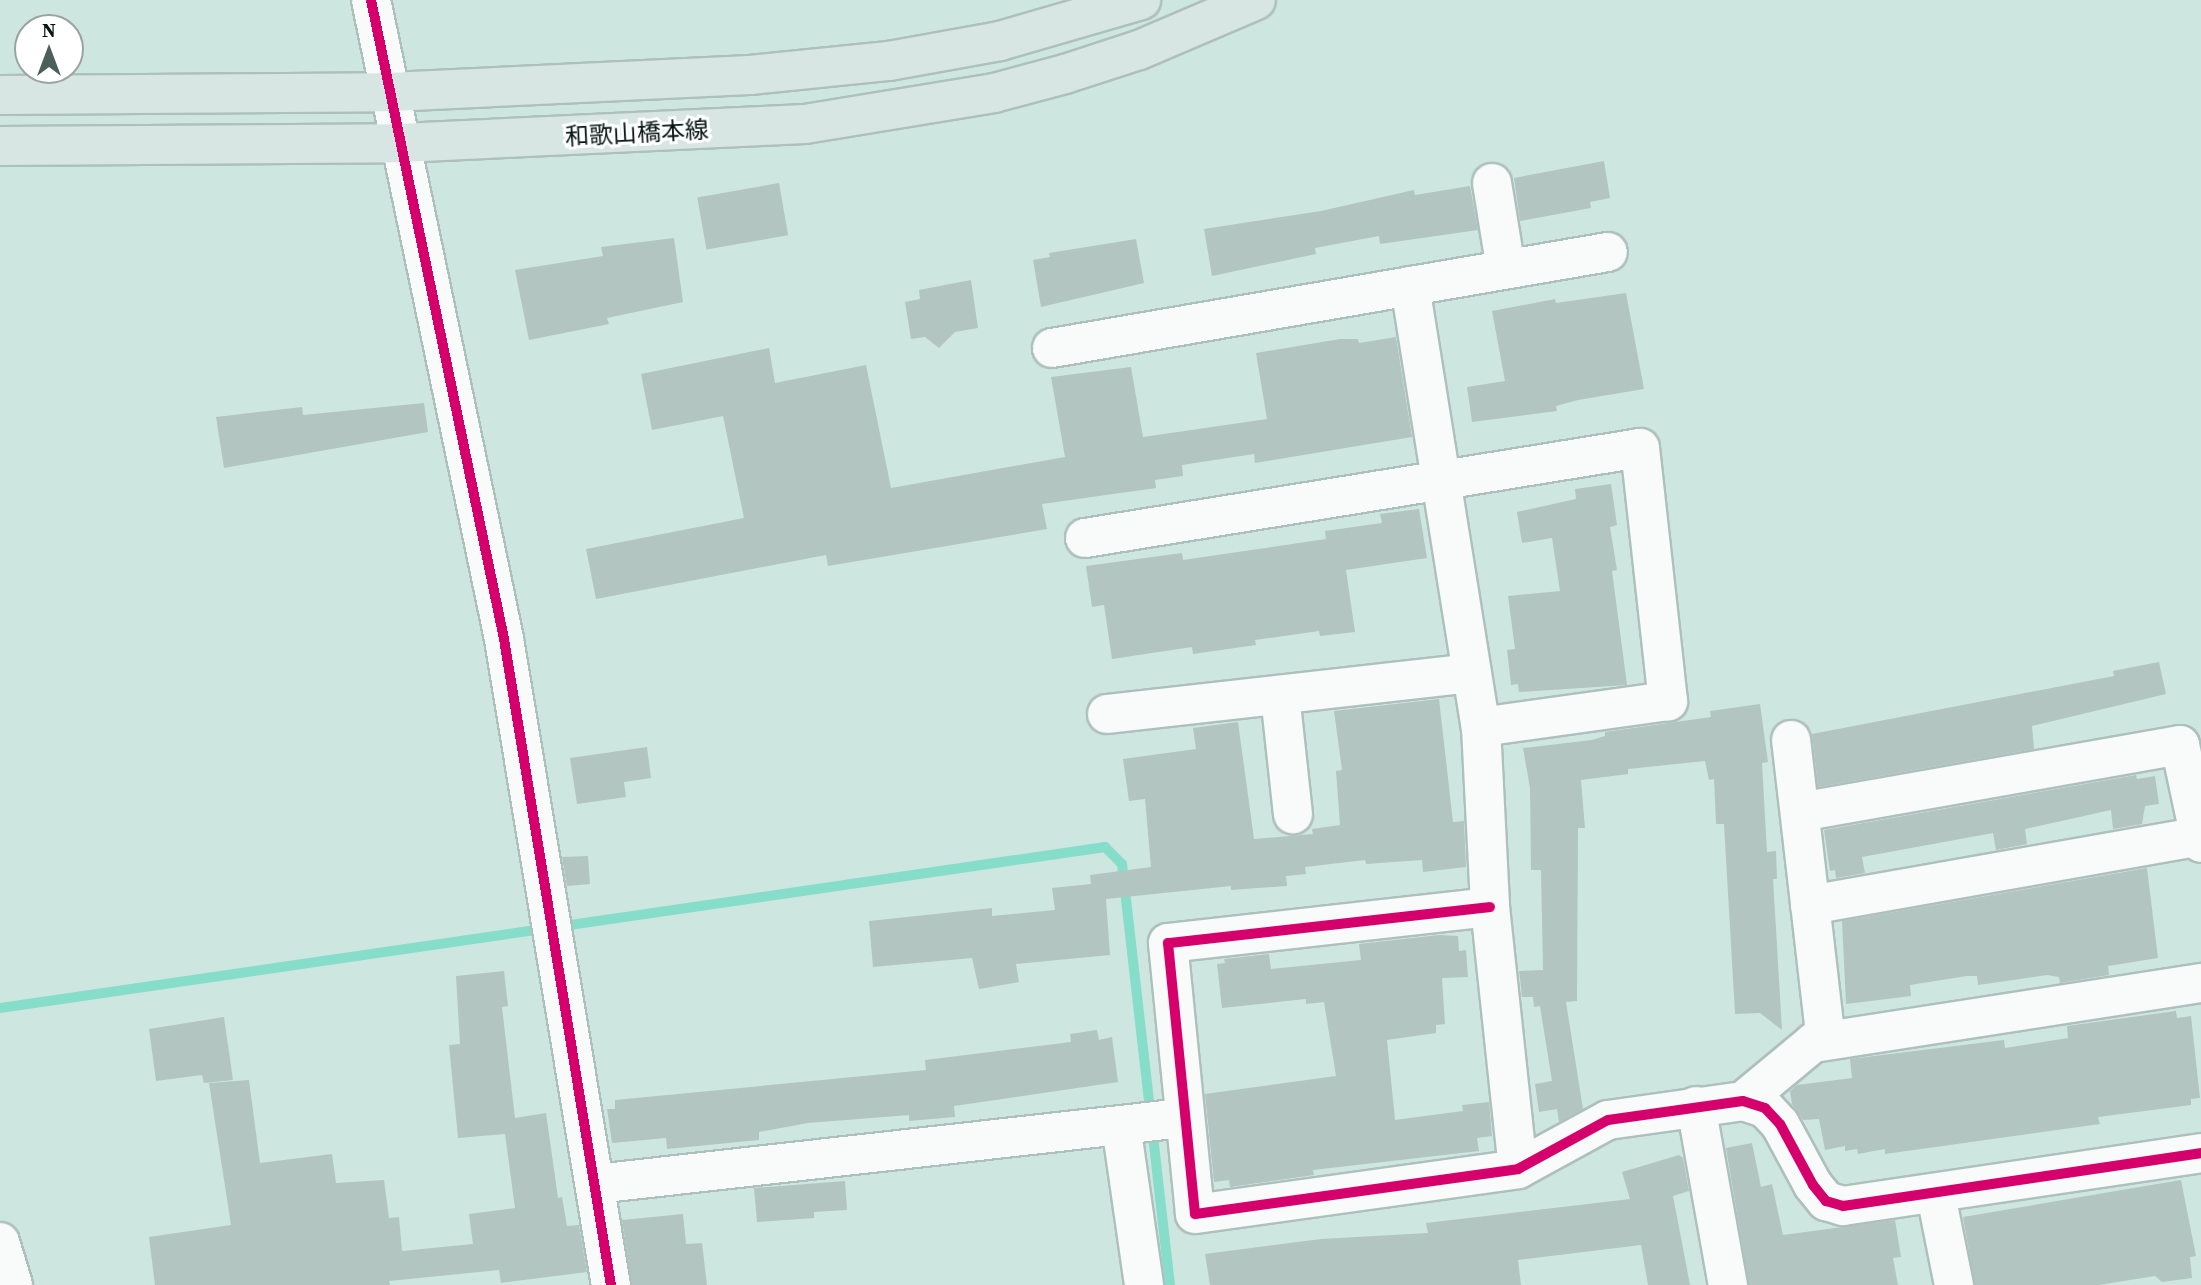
<!DOCTYPE html>
<html>
<head>
<meta charset="utf-8">
<style>
	body { margin:0 }
	#map { position:relative; width:2201px; height:1285px; overflow:hidden; background:#cee6e0; font-family:"Source Serif 4","Noto Sans JP",serif }
	div>[style] { position:absolute }
	.stream>* { height:10px; margin:-5px; padding:0 5px; transform-origin:5px; border-radius:5px; background:#85ddca }
	.building>* { inset:0; background:#b2c5c0; transform-origin:0 0 }
	.roads { filter:drop-shadow(2px 0 #aec0bc) drop-shadow(-2px 0 #aec0bc) drop-shadow(0 2px #aec0bc) drop-shadow(0 -2px #aec0bc) }
	.minor>* { height:38px; margin:-19px; padding:0 19px; transform-origin:19px; border-radius:19px; background:#f8fbfa }
	.primary>* { height:38px; margin:-19px; padding:0 19px; transform-origin:19px; border-radius:19px; background:#d7e6e3 }
	.cycleway>* { height:10px; margin:-5px; padding:0 5px; transform-origin:5px; border-radius:5px; background:#d6006c }
	span { translate:-50% -50%; white-space:nowrap; text-align:center; line-height:1.15; -webkit-text-stroke:6px #fff; paint-order:stroke }
	.street-label { font-size:24px; color:#061613 }
	.north { position:absolute; left:14px; top:14px; width:70px; height:70px; box-sizing:border-box; background:#fff; border:2px solid #9ba2a1; border-radius:50%; rotate:0deg; font-size:19px; font-weight:700; line-height:28px; text-align:center; color:#061613 }
	.north::after { content:''; display:block; margin:auto; width:24px; height:32px; background:#4c5f5b; clip-path:polygon(50% 0,100% 100%,50% 72%,0 100%) }
</style>
</head>
<body>
<div id="map">
	<div class="stream">
		<div style="left:0;top:1008px;width:1117px;rotate:-8.29deg"></div>
		<div style="left:1105px;top:847px;width:24px;rotate:45deg"></div>
		<div style="left:1122px;top:864px;width:424px;rotate:83.5deg"></div>
	</div>
	<div class="building">
		<div style="clip-path:polygon(1604px 161px,1610px 198px,1590px 202px,1591px 208px,1520px 221px,1514px 178px)"></div>
		<div style="left:779px;top:183px;width:53px;height:83px;rotate:80deg"></div>
		<div style="clip-path:polygon(1470px 186px,1478px 230px,1380px 244px,1379px 236px,1315px 248px,1316px 254px,1212px 276px,1204px 229px,1321px 211px,1414px 190px,1415px 195px)"></div>
		<div style="clip-path:polygon(674px 238px,683px 302px,607px 318px,609px 324px,529px 340px,515px 270px,603px 256px,601px 247px)"></div>
		<div style="clip-path:polygon(1136px 239px,1144px 283px,1041px 307px,1033px 260px,1050px 257px,1049px 253px)"></div>
		<div style="clip-path:polygon(971px 280px,978px 328px,955px 332px,939px 348px,925px 337px,911px 339px,905px 302px,920px 299px,919px 290px)"></div>
		<div style="clip-path:polygon(1626px 293px,1644px 389px,1578px 400px,1556px 406px,1557px 411px,1472px 422px,1467px 387px,1505px 381px,1492px 311px,1555px 299px,1556px 303px)"></div>
		<div style="clip-path:polygon(1396px 337px,1412px 437px,1255px 463px,1254px 454px,1182px 465px,1183px 476px,1155px 480px,1156px 488px,1042px 504px,1047px 529px,828px 566px,826px 555px,596px 599px,586px 549px,744px 518px,723px 416px,652px 430px,641px 374px,769px 348px,775px 383px,866px 365px,891px 488px,1065px 457px,1051px 377px,1131px 367px,1143px 437px,1267px 419px,1256px 353px,1340px 339px,1358px 339px,1359px 343px)"></div>
		<div style="clip-path:polygon(424px 403px,428px 432px,224px 468px,216px 417px,302px 407px,303px 415px)"></div>
		<div style="clip-path:polygon(1611px 484px,1617px 525px,1610px 527px,1617px 570px,1612px 571px,1627px 685px,1519px 692px,1518px 684px,1511px 685px,1507px 650px,1515px 649px,1508px 596px,1560px 591px,1552px 538px,1522px 543px,1517px 512px,1576px 499px,1575px 489px)"></div>
		<div style="clip-path:polygon(1419px 509px,1427px 558px,1346px 570px,1355px 632px,1320px 636px,1319px 631px,1255px 640px,1256px 645px,1193px 654px,1192px 647px,1112px 659px,1104px 605px,1092px 607px,1086px 566px,1182px 553px,1183px 560px,1326px 539px,1325px 531px,1382px 523px,1380px 514px)"></div>
		<div style="clip-path:polygon(2159px 662px,2166px 694px,2032px 726px,2034px 749px,1818px 787px,1812px 734px,2114px 676px,2113px 671px)"></div>
		<div style="clip-path:polygon(1439px 699px,1453px 822px,1464px 821px,1466px 867px,1423px 872px,1422px 860px,1366px 864px,1365px 860px,1305px 867px,1306px 874px,1286px 876px,1287px 886px,1231px 890px,1231px 886px,1106px 899px,1110px 955px,1016px 964px,1019px 982px,979px 989px,972px 958px,873px 967px,869px 921px,992px 908px,992px 916px,1055px 910px,1052px 888px,1091px 884px,1090px 875px,1151px 867px,1145px 799px,1129px 801px,1123px 759px,1196px 749px,1193px 728px,1238px 722px,1254px 839px,1313px 834px,1312px 829px,1340px 825px,1336px 771px,1342px 770px,1334px 711px)"></div>
		<div style="clip-path:polygon(1760px 704px,1768px 762px,1762px 763px,1767px 852px,1776px 851px,1777px 879px,1773px 879px,1782px 1030px,1760px 1013px,1735px 1014px,1724px 824px,1716px 824px,1714px 779px,1709px 780px,1705px 761px,1628px 769px,1628px 774px,1581px 780px,1585px 828px,1578px 828px,1577px 1001px,1566px 1002px,1583px 1109px,1559px 1122px,1557px 1109px,1539px 1112px,1535px 1084px,1552px 1081px,1540px 1006px,1534px 1007px,1533px 997px,1522px 997px,1520px 978px,1519px 971px,1543px 970px,1541px 870px,1531px 870px,1530px 788px,1523px 748px,1592px 740px,1605px 736px,1605px 732px,1711px 717px,1710px 711px)"></div>
		<div style="clip-path:polygon(647px 747px,651px 778px,624px 782px,626px 797px,577px 804px,570px 758px)"></div>
		<div style="clip-path:polygon(2136px 775px,2137px 779px,2155px 776px,2159px 804px,2145px 806px,2142px 824px,2113px 829px,2111px 810px,2025px 829px,2027px 844px,1996px 850px,1993px 833px,1862px 857px,1865px 873px,1836px 878px,1835px 870px,1830px 871px,1824px 830px)"></div>
		<div style="clip-path:polygon(588px 856px,590px 884px,567px 886px,562px 857px)"></div>
		<div style="clip-path:polygon(2147px 868px,2158px 958px,2108px 966px,2109px 975px,2060px 983px,2059px 977px,2047px 975px,1978px 985px,1977px 976px,1967px 976px,1910px 985px,1911px 996px,1846px 1004px,1842px 921px)"></div>
		<div style="clip-path:polygon(1439px 935px,1458px 936px,1459px 951px,1466px 950px,1468px 977px,1442px 978px,1445px 1024px,1436px 1025px,1436px 1033px,1387px 1040px,1395px 1120px,1463px 1111px,1462px 1105px,1489px 1102px,1492px 1136px,1477px 1138px,1479px 1151px,1313px 1170px,1314px 1175px,1230px 1187px,1229px 1180px,1214px 1182px,1205px 1094px,1336px 1076px,1324px 1002px,1306px 1004px,1306px 999px,1222px 1008px,1217px 964px,1225px 963px,1224px 959px,1269px 954px,1271px 969px,1361px 960px,1359px 944px)"></div>
		<div style="clip-path:polygon(504px 971px,508px 1006px,502px 1007px,515px 1118px,546px 1113px,558px 1198px,562px 1197px,567px 1226px,579px 1225px,587px 1272px,501px 1283px,499px 1270px,389px 1281px,390px 1285px,155px 1285px,149px 1237px,231px 1225px,209px 1083px,249px 1080px,260px 1163px,332px 1154px,336px 1183px,384px 1180px,389px 1218px,399px 1217px,402px 1251px,473px 1244px,469px 1214px,515px 1208px,505px 1134px,458px 1138px,449px 1045px,460px 1044px,456px 976px)"></div>
		<div style="clip-path:polygon(2176px 1011px,2177px 1018px,2191px 1016px,2200px 1098px,2191px 1099px,2191px 1105px,2098px 1117px,2100px 1124px,1885px 1154px,1885px 1149px,1858px 1154px,1857px 1149px,1845px 1151px,1845px 1146px,1825px 1150px,1819px 1119px,1803px 1120px,1792px 1104px,1790px 1091px,1797px 1085px,1852px 1078px,1850px 1059px,2004px 1040px,2005px 1048px,2068px 1038px,2067px 1026px)"></div>
		<div style="clip-path:polygon(224px 1017px,233px 1080px,204px 1083px,202px 1075px,156px 1081px,149px 1029px)"></div>
		<div style="clip-path:polygon(1097px 1030px,1099px 1040px,1112px 1037px,1118px 1082px,954px 1106px,955px 1117px,909px 1121px,909px 1115px,808px 1123px,759px 1132px,759px 1140px,667px 1149px,666px 1138px,612px 1143px,607px 1109px,615px 1109px,615px 1100px,926px 1070px,925px 1060px,1071px 1042px,1070px 1034px)"></div>
		<div style="clip-path:polygon(1752px 1143px,1761px 1187px,1772px 1184px,1783px 1235px,1895px 1220px,1901px 1257px,1893px 1258px,1898px 1285px,1749px 1285px,1726px 1148px)"></div>
		<div style="clip-path:polygon(1679px 1155px,1683px 1158px,1689px 1191px,1673px 1196px,1690px 1285px,1648px 1285px,1641px 1245px,1518px 1260px,1521px 1285px,1210px 1285px,1205px 1254px,1321px 1239px,1428px 1233px,1426px 1223px,1630px 1199px,1622px 1172px)"></div>
		<div style="clip-path:polygon(2181px 1180px,2196px 1256px,2190px 1257px,2192px 1278px,2162px 1282px,2155px 1276px,2099px 1285px,1975px 1285px,1963px 1217px)"></div>
		<div style="clip-path:polygon(845px 1181px,847px 1210px,814px 1212px,814px 1218px,757px 1222px,754px 1188px)"></div>
		<div style="clip-path:polygon(683px 1214px,686px 1244px,702px 1243px,707px 1285px,632px 1285px,622px 1220px)"></div>
	</div>
	<div class="roads">
		<div class="minor">
			<div style="left:371px;top:0;width:653px;rotate:78.24deg"></div>
			<div style="left:504px;top:639px;width:655px;rotate:80.6deg"></div>
			<div style="left:1492px;top:183px;width:87px;rotate:80.8deg"></div>
			<div style="left:1410px;top:286px;width:447px;rotate:80.9deg"></div>
			<div style="left:1481px;top:727px;width:180px;rotate:87.1deg"></div>
			<div style="left:1490px;top:907px;width:263px;rotate:83.9deg"></div>
			<div style="left:1052px;top:348px;width:564px;rotate:-9.8deg"></div>
			<div style="left:1085px;top:538px;width:562px;rotate:-9.21deg"></div>
			<div style="left:1640px;top:448px;width:255px;rotate:83.7deg"></div>
			<div style="left:1668px;top:701px;width:189px;rotate:172.1deg"></div>
			<div style="left:1280px;top:695px;width:120px;rotate:83.8deg"></div>
			<div style="left:1107px;top:714px;width:367px;rotate:-6.4deg"></div>
			<div style="left:1800px;top:812px;width:386px;rotate:-10deg"></div>
			<div style="left:2180px;top:745px;width:100px;rotate:77.9deg"></div>
			<div style="left:1810px;top:905px;width:396px;rotate:-10deg"></div>
			<div style="left:1490px;top:907px;width:324px;rotate:173.6deg"></div>
			<div style="left:1168px;top:943px;width:272px;rotate:84.3deg"></div>
			<div style="left:1195px;top:1214px;width:326px;rotate:-7.9deg"></div>
			<div style="left:1518px;top:1169px;width:102px;rotate:-28.6deg"></div>
			<div style="left:1608px;top:1120px;width:136px;rotate:-8deg"></div>
			<div style="left:1743px;top:1101px;width:23px;rotate:18deg"></div>
			<div style="left:1765px;top:1108px;width:22px;rotate:47deg"></div>
			<div style="left:1780px;top:1124px;width:69px;rotate:61.6deg"></div>
			<div style="left:1813px;top:1185px;width:21px;rotate:51deg"></div>
			<div style="left:1826px;top:1201px;width:18px;rotate:16deg"></div>
			<div style="left:1843px;top:1206px;width:362px;rotate:-8.4deg"></div>
			<div style="left:1813px;top:1043px;width:393px;rotate:-8.8deg"></div>
			<div style="left:1743px;top:1101px;width:107px;rotate:-39.7deg"></div>
			<div style="left:1825px;top:1033px;width:295px;rotate:-96.6deg"></div>
			<div style="left:1696px;top:1106px;width:182px;rotate:79.9deg"></div>
			<div style="left:1121px;top:1125px;width:162px;rotate:81.8deg"></div>
			<div style="left:596px;top:1184px;width:591px;rotate:-6.42deg"></div>
			<div style="left:1936px;top:1195px;width:92px;rotate:78.7deg"></div>
			<div style="left:0;top:1242px;width:45px;rotate:73.2deg"></div>
		</div>
		<div class="primary">
			<div style="left:0;top:95px;width:390px;rotate:-0.4deg"></div>
			<div style="left:390px;top:92px;width:360px;rotate:-2.7deg"></div>
			<div style="left:750px;top:75px;width:140px;rotate:-5.8deg"></div>
			<div style="left:889px;top:61px;width:113px;rotate:-10.2deg"></div>
			<div style="left:1000px;top:41px;width:147px;rotate:-16.2deg"></div>
			<div style="left:0;top:146px;width:401px;rotate:-0.4deg"></div>
			<div style="left:401px;top:143px;width:404px;rotate:-2.7deg"></div>
			<div style="left:805px;top:124px;width:192px;rotate:-9.3deg"></div>
			<div style="left:994px;top:93px;width:73px;rotate:-15deg"></div>
			<div style="left:1065px;top:74px;width:78px;rotate:-18deg"></div>
			<div style="left:1139px;top:50px;width:127px;rotate:-23.1deg"></div>
		</div>
	</div>
	<div class="cycleway">
		<div style="left:371px;top:0;width:653px;rotate:78.24deg"></div>
		<div style="left:504px;top:639px;width:655px;rotate:80.6deg"></div>
		<div style="left:1490px;top:907px;width:324px;rotate:173.6deg"></div>
		<div style="left:1168px;top:943px;width:272px;rotate:84.3deg"></div>
		<div style="left:1195px;top:1214px;width:326px;rotate:-7.9deg"></div>
		<div style="left:1518px;top:1169px;width:102px;rotate:-28.6deg"></div>
		<div style="left:1608px;top:1120px;width:136px;rotate:-8deg"></div>
		<div style="left:1743px;top:1101px;width:23px;rotate:18deg"></div>
		<div style="left:1765px;top:1108px;width:22px;rotate:47deg"></div>
		<div style="left:1780px;top:1124px;width:69px;rotate:61.6deg"></div>
		<div style="left:1813px;top:1185px;width:21px;rotate:51deg"></div>
		<div style="left:1826px;top:1201px;width:18px;rotate:16deg"></div>
		<div style="left:1843px;top:1206px;width:362px;rotate:-8.4deg"></div>
	</div>
	<div class="street-label">
		<span style="left:637px;top:133px;rotate:-3deg">和歌山橋本線</span>
	</div>
	<div class="north">N</div>
</div>
</body>
</html>
